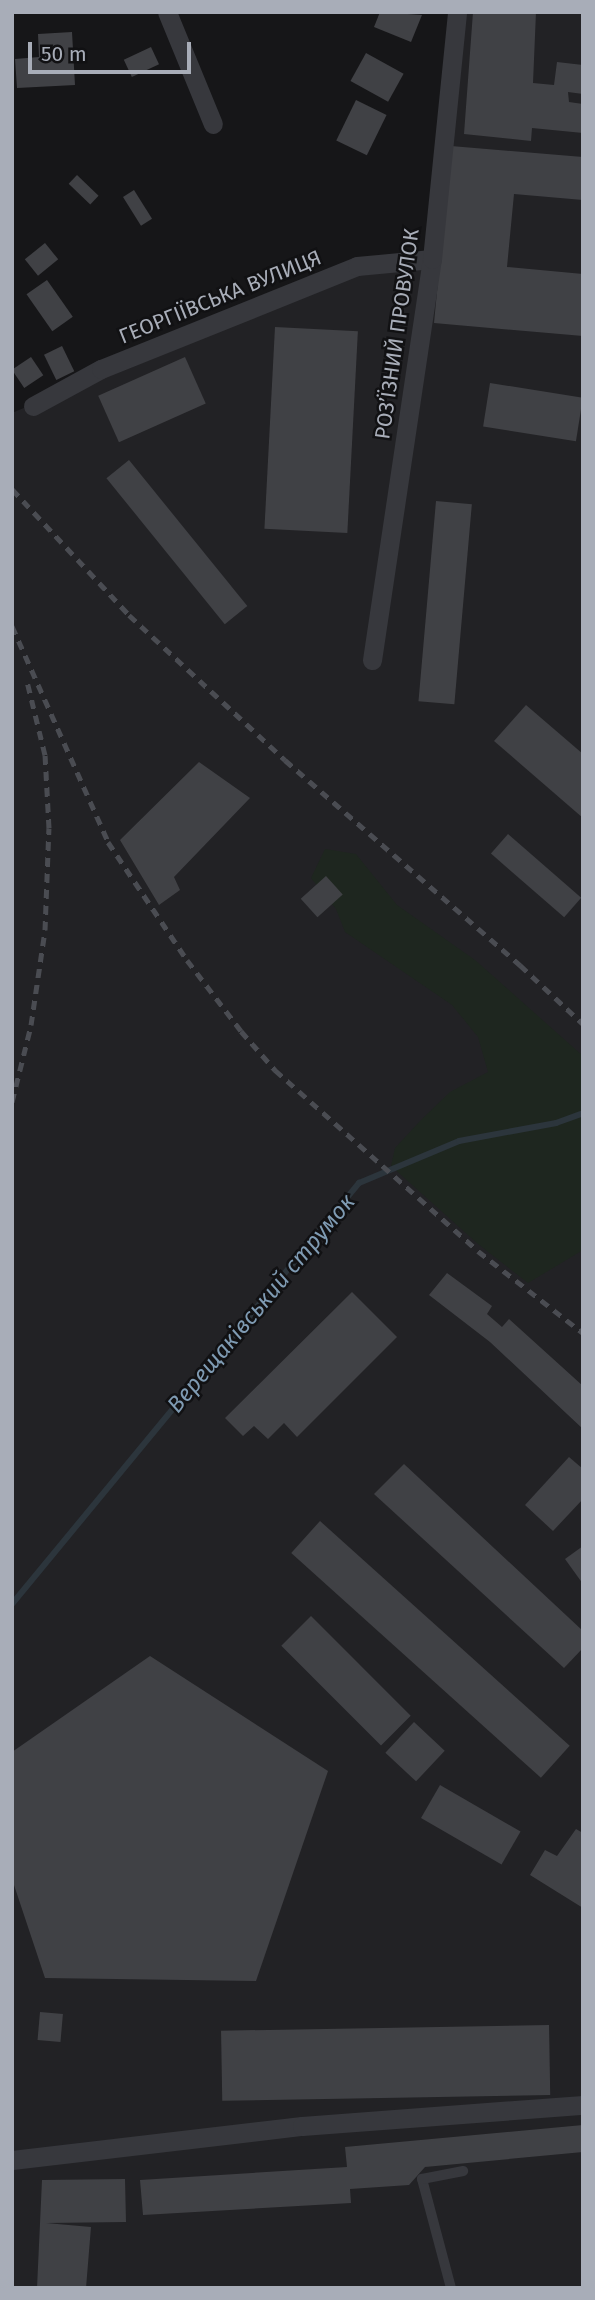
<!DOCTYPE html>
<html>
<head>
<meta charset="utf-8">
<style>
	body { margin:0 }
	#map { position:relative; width:595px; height:2300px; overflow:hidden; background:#161618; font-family:"Fira Sans",sans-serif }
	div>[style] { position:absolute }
	.built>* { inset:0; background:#222225 }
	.green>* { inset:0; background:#1e261f }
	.stream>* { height:6px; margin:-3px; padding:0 3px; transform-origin:3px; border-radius:3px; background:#2c353c }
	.building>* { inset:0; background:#404145; transform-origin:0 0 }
	.lane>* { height:10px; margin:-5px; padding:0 5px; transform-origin:5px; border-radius:5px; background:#37383d }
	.street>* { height:19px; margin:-9.5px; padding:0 9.5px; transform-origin:9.5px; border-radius:9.5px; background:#37383d }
	.rail>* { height:5px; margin-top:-2.5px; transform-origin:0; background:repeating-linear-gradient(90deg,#4a4c52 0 9px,transparent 0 16px) }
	span { translate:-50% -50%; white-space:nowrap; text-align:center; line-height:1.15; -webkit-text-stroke:5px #111113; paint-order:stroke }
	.street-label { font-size:21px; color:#a8adb8 }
	.water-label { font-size:23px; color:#7f9bb3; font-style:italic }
	.frame { position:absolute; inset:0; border:14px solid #a8adb8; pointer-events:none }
	.scale { position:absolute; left:28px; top:42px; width:163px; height:32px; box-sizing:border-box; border:4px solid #a8adb8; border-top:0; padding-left:9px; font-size:21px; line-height:24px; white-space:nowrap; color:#a8adb8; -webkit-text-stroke:5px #111113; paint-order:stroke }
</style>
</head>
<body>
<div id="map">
	<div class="built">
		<div style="clip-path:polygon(453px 12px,583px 12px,583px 2288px,12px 2288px,12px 413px,319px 281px,432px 259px)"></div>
	</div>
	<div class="green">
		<div style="clip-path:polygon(325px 849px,356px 854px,397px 905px,475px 960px,583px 1056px,583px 1250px,528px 1283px,478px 1244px,391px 1166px,395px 1148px,421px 1120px,450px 1092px,488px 1072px,478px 1037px,452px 1005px,345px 932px,336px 909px,311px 878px)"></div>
	</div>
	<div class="stream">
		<div style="left:12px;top:1604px;width:546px;rotate:-50.5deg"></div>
		<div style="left:359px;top:1183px;width:108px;rotate:-22.8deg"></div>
		<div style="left:459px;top:1141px;width:99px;rotate:-10.5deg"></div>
		<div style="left:556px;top:1123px;width:29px;rotate:-20deg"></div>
	</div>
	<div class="building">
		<div style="clip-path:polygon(380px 12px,422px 15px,411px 42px,374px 27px)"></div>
		<div style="clip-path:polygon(473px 12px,536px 12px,533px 83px,554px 85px,557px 62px,583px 65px,583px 94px,568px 92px,569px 102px,583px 104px,583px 133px,532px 128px,531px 141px,464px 134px)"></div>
		<div style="clip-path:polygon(72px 32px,75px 85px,17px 88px,15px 59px,39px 57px,38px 34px)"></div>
		<div style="left:151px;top:47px;width:19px;height:30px;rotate:65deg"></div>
		<div style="left:366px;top:53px;width:43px;height:32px;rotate:29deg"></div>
		<div style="left:356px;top:100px;width:34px;height:45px;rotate:26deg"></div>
		<div style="clip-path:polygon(451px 146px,583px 157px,583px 200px,514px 194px,507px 267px,583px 274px,583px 336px,434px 323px)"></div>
		<div style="left:77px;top:175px;width:30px;height:12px;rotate:44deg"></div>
		<div style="left:134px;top:190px;width:34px;height:13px;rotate:58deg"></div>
		<div style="left:45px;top:243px;width:21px;height:26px;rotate:51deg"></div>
		<div style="left:47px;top:280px;width:45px;height:25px;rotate:55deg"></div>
		<div style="left:275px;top:327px;width:83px;height:202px;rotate:3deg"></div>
		<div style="left:62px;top:346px;width:28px;height:20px;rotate:64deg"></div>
		<div style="left:31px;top:357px;width:22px;height:23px;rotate:56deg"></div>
		<div style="left:185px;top:357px;width:51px;height:95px;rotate:66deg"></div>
		<div style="left:490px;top:383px;width:94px;height:44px;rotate:9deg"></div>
		<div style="left:129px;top:460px;width:188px;height:29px;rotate:51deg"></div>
		<div style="left:436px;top:501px;width:36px;height:201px;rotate:5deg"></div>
		<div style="clip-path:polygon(526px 705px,583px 754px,583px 818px,494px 741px)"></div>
		<div style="clip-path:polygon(199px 762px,250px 798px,174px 877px,180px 890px,159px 905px,120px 840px)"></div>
		<div style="left:508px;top:834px;width:97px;height:26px;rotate:41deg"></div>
		<div style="left:326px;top:876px;width:25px;height:34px;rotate:48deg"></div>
		<div style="clip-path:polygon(447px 1273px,492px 1306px,487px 1314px,502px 1327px,509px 1319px,583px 1386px,583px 1429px,490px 1342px,429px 1295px)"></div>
		<div style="clip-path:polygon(352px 1292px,397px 1337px,297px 1437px,284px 1423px,268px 1439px,254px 1426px,243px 1436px,225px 1418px)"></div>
		<div style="clip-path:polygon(569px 1457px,583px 1469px,583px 1499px,553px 1531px,525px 1505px)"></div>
		<div style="clip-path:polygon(404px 1464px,583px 1631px,583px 1648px,564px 1668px,374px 1494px)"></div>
		<div style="left:320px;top:1521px;width:336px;height:43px;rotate:42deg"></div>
		<div style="clip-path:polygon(583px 1546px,583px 1584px,565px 1559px)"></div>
		<div style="left:311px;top:1616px;width:141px;height:42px;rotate:45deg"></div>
		<div style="clip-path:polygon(150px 1656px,328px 1771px,256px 1981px,45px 1978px,12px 1879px,12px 1752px)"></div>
		<div style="left:414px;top:1722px;width:42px;height:42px;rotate:43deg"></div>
		<div style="left:440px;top:1785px;width:93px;height:38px;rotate:30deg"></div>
		<div style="clip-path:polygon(576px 1829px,583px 1833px,583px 1908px,530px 1875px,545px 1850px,557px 1856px)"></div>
		<div style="left:40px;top:2012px;width:23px;height:28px;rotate:5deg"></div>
		<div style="left:549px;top:2025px;width:70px;height:328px;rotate:89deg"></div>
		<div style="clip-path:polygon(583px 2125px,583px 2152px,425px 2167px,409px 2185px,350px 2189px,351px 2203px,143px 2215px,140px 2180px,347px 2167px,345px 2147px)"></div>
		<div style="clip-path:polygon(125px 2179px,126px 2222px,46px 2223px,91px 2227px,86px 2288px,37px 2288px,42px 2180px)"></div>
	</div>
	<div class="lane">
		<div style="left:451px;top:2288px;width:113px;rotate:-104.9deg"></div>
		<div style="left:422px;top:2179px;width:42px;rotate:-11deg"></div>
	</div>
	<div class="street">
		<div style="left:167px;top:12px;width:121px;rotate:67.7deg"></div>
		<div style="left:33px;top:406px;width:77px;rotate:-28.6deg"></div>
		<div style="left:101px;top:369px;width:276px;rotate:-21.9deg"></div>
		<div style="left:357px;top:266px;width:75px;rotate:-5.3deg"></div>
		<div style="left:372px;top:660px;width:405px;rotate:-81.5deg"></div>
		<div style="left:432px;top:259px;width:248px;rotate:-84.2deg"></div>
		<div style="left:12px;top:2160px;width:292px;rotate:-6.7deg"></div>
		<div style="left:302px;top:2126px;width:282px;rotate:-4.3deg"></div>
	</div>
	<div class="rail">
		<div style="left:12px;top:489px;width:172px;rotate:47.1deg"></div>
		<div style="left:129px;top:615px;width:213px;rotate:42.9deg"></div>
		<div style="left:285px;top:760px;width:312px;rotate:41.1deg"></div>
		<div style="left:520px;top:965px;width:86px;rotate:43.1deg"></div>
		<div style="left:12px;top:626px;width:236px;rotate:66deg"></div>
		<div style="left:108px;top:842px;width:142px;rotate:56.2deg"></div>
		<div style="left:187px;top:960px;width:89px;rotate:52.7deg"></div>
		<div style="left:241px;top:1031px;width:52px;rotate:48.9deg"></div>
		<div style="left:275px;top:1070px;width:272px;rotate:41.7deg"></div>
		<div style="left:478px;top:1251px;width:133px;rotate:38deg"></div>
		<div style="left:12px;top:1102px;width:79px;rotate:-76.1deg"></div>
		<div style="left:31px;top:1025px;width:96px;rotate:-81.6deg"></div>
		<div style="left:45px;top:930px;width:102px;rotate:-87.8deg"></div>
		<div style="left:49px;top:828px;width:73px;rotate:-93.1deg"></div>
		<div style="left:45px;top:755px;width:76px;rotate:-103.7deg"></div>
	</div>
	<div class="street-label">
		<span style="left:220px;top:297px;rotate:-22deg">ГЕОРГІЇВСЬКА ВУЛИЦЯ</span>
		<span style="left:397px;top:334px;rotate:-82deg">РОЗ’ЇЗНИЙ ПРОВУЛОК</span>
	</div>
	<div class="water-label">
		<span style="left:261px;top:1303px;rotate:-50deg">Верещаківський струмок</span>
	</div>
	<div class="frame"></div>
	<div class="scale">50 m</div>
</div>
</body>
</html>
